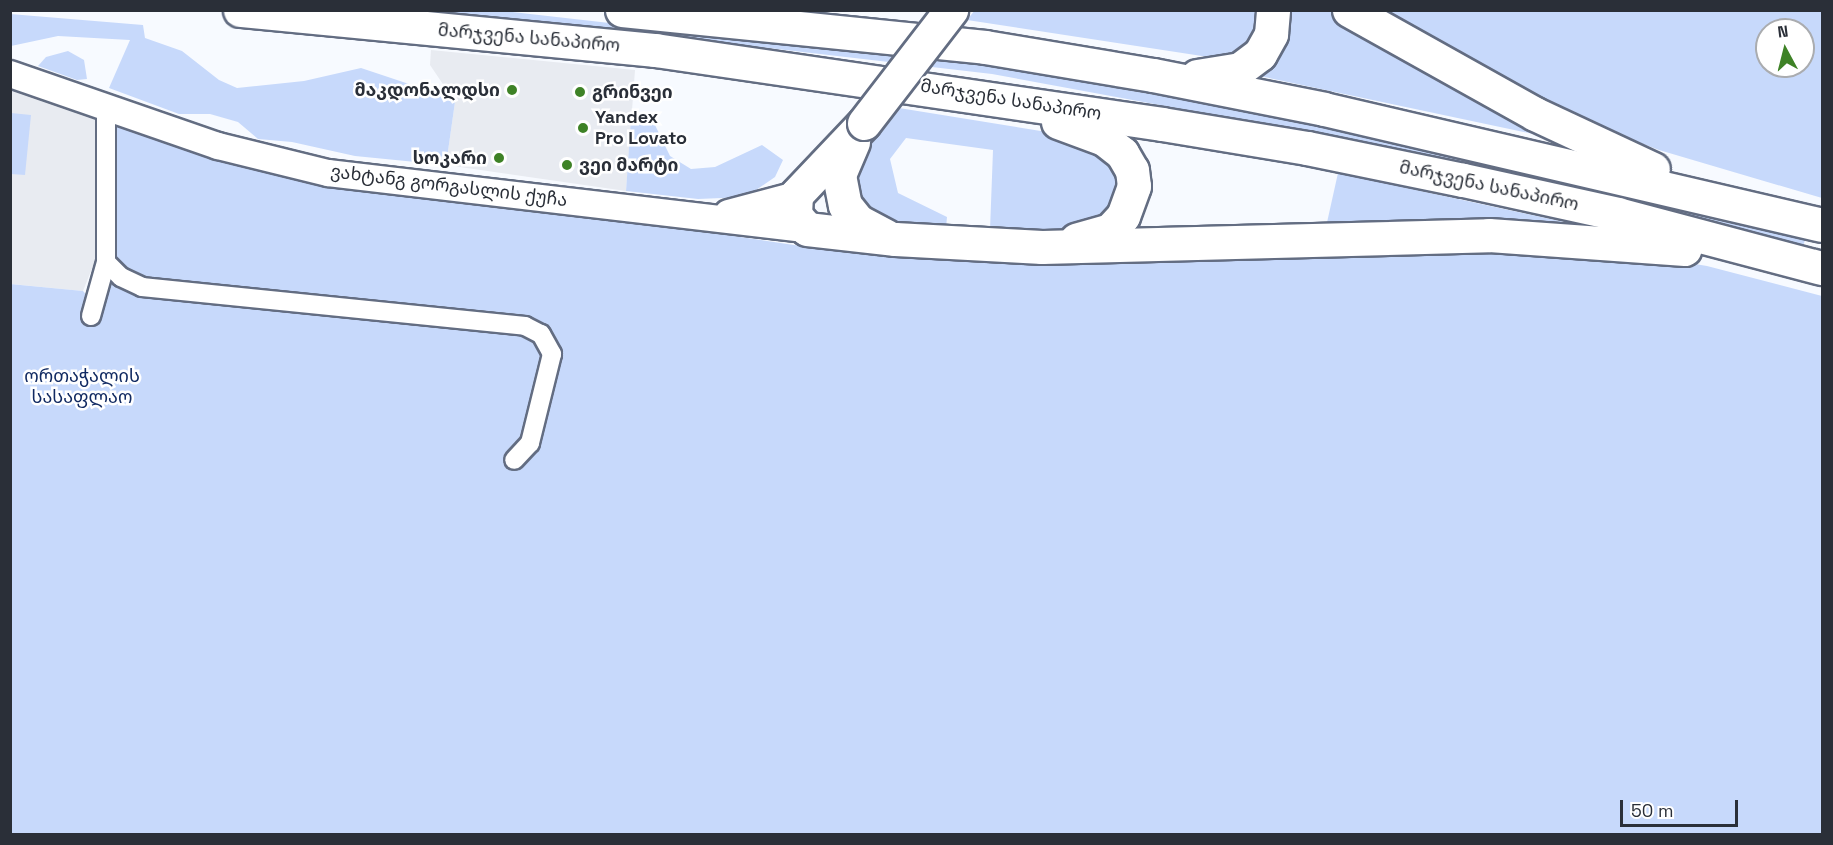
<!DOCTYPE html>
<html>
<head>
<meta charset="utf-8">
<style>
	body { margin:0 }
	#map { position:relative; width:1833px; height:845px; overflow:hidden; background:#f7faff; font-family:"Space Grotesk","Noto Sans Georgian",sans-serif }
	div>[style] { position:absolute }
	.built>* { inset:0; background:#e8ebf1 }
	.green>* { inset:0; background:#c7d9fb }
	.roads { filter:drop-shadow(2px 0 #636d82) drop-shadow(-2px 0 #636d82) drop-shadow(0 2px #636d82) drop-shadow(0 -2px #636d82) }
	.street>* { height:18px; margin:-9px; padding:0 9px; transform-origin:9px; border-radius:9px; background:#fff }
	.secondary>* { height:26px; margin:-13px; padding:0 13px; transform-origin:13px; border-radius:13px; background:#fff }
	.highway>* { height:33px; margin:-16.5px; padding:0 16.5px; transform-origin:16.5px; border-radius:16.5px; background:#fff }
	.bridges { filter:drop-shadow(2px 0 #636d82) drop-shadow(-2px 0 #636d82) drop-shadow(0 2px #636d82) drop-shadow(0 -2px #636d82) }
	.highway-bridge>* { height:33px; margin:-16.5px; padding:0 16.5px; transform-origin:16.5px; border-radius:16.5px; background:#fff }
	.dots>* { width:16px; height:16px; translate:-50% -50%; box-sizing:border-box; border:3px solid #fff; border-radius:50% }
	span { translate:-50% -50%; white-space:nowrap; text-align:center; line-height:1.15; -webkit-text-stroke:5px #fff; paint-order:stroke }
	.street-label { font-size:18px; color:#2a2f38 }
	.poi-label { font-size:18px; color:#2a2f38; font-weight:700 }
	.right { translate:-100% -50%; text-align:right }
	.left { translate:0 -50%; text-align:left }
	.park-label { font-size:18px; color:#112a62 }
	.frame { position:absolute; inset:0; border:12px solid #2a2f38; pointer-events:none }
	.north { position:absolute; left:1755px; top:18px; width:60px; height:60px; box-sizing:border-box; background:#fff; border:2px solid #aaacaf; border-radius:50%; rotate:353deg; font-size:16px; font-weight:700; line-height:24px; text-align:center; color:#2a2f38 }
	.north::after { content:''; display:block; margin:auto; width:21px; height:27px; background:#3e8226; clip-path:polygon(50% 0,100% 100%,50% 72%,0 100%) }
	.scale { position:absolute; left:1620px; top:800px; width:118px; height:27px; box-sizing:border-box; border:3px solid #2a2f38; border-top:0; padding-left:8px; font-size:18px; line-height:21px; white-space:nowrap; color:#2a2f38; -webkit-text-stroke:4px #fff; paint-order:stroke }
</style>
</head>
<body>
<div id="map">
	<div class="built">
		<div style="clip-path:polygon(431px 50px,635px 70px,626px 191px,446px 165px,455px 102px,430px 65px)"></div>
		<div style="clip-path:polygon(11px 87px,97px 117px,97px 256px,83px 291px,11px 284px)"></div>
	</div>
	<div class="green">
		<div style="clip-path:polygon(495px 10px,990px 66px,1363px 131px,1806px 237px,1803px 246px,1360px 142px,992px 74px,580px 26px,408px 11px)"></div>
		<div style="clip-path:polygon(975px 10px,1266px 10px,1248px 54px,1215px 58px,967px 20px)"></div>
		<div style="clip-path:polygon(1278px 11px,1336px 11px,1571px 142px,1255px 75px)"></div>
		<div style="clip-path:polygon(evenodd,1368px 11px,1822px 11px,1822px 198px,1659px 150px,1581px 120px,1368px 11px,1767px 30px,1803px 30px,1803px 66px,1767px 66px,1767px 30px)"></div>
		<div style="clip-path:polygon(10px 14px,143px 25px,145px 38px,182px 51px,219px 80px,237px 88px,304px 81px,361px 68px,418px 87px,455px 102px,446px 165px,355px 156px,292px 142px,258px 139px,238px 122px,210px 114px,179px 114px,109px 88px,130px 40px,58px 36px,11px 46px)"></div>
		<div style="clip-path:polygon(68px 51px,84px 60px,87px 79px,77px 80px,38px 66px,46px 57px)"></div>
		<div style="clip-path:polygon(899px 108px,1090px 139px,1131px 186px,1085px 231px,990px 230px,993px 150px,906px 138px,890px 159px,898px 193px,947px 217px,946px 228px,899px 224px,875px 215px,860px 204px,851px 186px,873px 124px,886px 126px)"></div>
		<div style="clip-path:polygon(11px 113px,31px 115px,25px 175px,11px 174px)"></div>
		<div style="clip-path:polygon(631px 119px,655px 125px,670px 156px,691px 169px,715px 167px,762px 145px,783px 160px,775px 177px,746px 197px,698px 199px,626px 191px)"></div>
		<div style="clip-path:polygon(117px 120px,647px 223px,821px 249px,991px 261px,1370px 244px,1659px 258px,1707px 266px,1822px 296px,1822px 834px,11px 834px,10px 284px,83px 291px,102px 313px,116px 244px)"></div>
		<div style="clip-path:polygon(1338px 173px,1569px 223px,1570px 228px,1326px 227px)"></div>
	</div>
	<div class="roads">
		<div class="street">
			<div style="left:106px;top:107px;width:155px;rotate:90deg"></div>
			<div style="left:106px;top:262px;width:21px;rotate:45deg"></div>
			<div style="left:121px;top:277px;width:23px;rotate:25deg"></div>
			<div style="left:142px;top:287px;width:385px;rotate:5.8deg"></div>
			<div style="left:525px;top:326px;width:18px;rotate:27deg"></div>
			<div style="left:541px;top:334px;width:23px;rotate:61deg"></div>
			<div style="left:552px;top:354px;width:92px;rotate:103.9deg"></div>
			<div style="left:530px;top:443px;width:23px;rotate:133deg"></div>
			<div style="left:91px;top:316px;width:56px;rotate:-74.5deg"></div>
		</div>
		<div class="secondary">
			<div style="left:10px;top:74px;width:220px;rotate:19.1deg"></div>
			<div style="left:218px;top:146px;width:113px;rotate:13.8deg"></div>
			<div style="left:328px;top:173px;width:482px;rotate:6.7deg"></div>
			<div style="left:728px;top:213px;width:70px;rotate:-14.8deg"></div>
		</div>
		<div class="highway">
			<div style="left:240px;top:10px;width:417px;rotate:5.5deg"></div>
			<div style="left:655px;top:50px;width:512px;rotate:8.3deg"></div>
			<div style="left:1162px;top:124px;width:147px;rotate:9.4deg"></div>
			<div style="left:1307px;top:148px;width:159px;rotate:11.6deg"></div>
			<div style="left:1463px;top:180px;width:158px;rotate:12.4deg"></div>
			<div style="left:1617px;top:214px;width:212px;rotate:14.8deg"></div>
			<div style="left:622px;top:10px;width:365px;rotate:5.8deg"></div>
			<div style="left:985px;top:47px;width:170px;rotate:9.5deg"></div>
			<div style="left:1153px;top:75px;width:174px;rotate:11.2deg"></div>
			<div style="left:1324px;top:109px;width:511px;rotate:13.11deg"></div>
			<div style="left:1349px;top:10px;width:213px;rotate:29.2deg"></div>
			<div style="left:1535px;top:114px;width:130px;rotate:25deg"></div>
			<div style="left:1197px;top:76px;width:44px;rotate:-9.2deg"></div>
			<div style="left:1240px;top:69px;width:25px;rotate:-37deg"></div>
			<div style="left:1260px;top:54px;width:23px;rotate:-61deg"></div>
			<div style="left:1271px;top:34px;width:24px;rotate:-85deg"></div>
			<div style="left:1058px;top:122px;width:49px;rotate:20.3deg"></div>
			<div style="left:1104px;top:139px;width:23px;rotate:38deg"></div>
			<div style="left:1122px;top:153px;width:20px;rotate:60deg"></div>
			<div style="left:1132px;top:170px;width:16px;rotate:83deg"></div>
			<div style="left:1134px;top:186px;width:32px;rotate:110deg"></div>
			<div style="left:1123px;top:216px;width:19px;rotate:133deg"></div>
			<div style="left:1110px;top:230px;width:35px;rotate:164deg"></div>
			<div style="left:864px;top:123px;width:99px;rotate:133.4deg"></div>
			<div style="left:796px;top:195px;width:20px;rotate:93deg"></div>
			<div style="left:795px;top:215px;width:18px;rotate:49deg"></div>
			<div style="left:807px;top:229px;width:89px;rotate:6.5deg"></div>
			<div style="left:895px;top:239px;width:147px;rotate:3.1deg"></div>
			<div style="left:1042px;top:247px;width:447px;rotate:-1.5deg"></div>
			<div style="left:1489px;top:235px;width:196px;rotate:4.1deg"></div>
			<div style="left:853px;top:142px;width:36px;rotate:113deg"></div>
			<div style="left:839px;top:175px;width:31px;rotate:79deg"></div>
			<div style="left:845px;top:205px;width:21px;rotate:51deg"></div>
			<div style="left:858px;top:221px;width:32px;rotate:28deg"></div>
		</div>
	</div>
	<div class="bridges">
		<div class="highway-bridge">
			<div style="left:864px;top:123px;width:143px;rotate:-52.4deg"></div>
		</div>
	</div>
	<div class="dots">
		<div style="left:512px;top:90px;background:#3e8226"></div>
		<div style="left:580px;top:92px;background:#3e8226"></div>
		<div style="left:583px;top:128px;background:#3e8226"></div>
		<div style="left:499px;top:158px;background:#3e8226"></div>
		<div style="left:567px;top:165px;background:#3e8226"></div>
	</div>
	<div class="street-label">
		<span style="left:529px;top:38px;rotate:5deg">მარჯვენა სანაპირო</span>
		<span style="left:1011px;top:100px;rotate:9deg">მარჯვენა სანაპირო</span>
		<span style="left:449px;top:186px;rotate:7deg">ვახტანგ გორგასლის ქუჩა</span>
		<span style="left:1489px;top:186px;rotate:12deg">მარჯვენა სანაპირო</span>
	</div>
	<div class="poi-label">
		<span class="right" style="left:500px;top:90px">მაკდონალდსი</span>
		<span class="left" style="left:592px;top:92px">გრინვეი</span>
		<span class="left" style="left:595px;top:128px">Yandex<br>Pro Lovato</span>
		<span class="right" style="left:487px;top:158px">სოკარი</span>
		<span class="left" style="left:579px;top:165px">ვეი მარტი</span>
	</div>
	<div class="park-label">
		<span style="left:82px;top:387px">ორთაჭალის<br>სასაფლაო</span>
	</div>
	<div class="frame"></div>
	<div class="north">N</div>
	<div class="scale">50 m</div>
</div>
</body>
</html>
